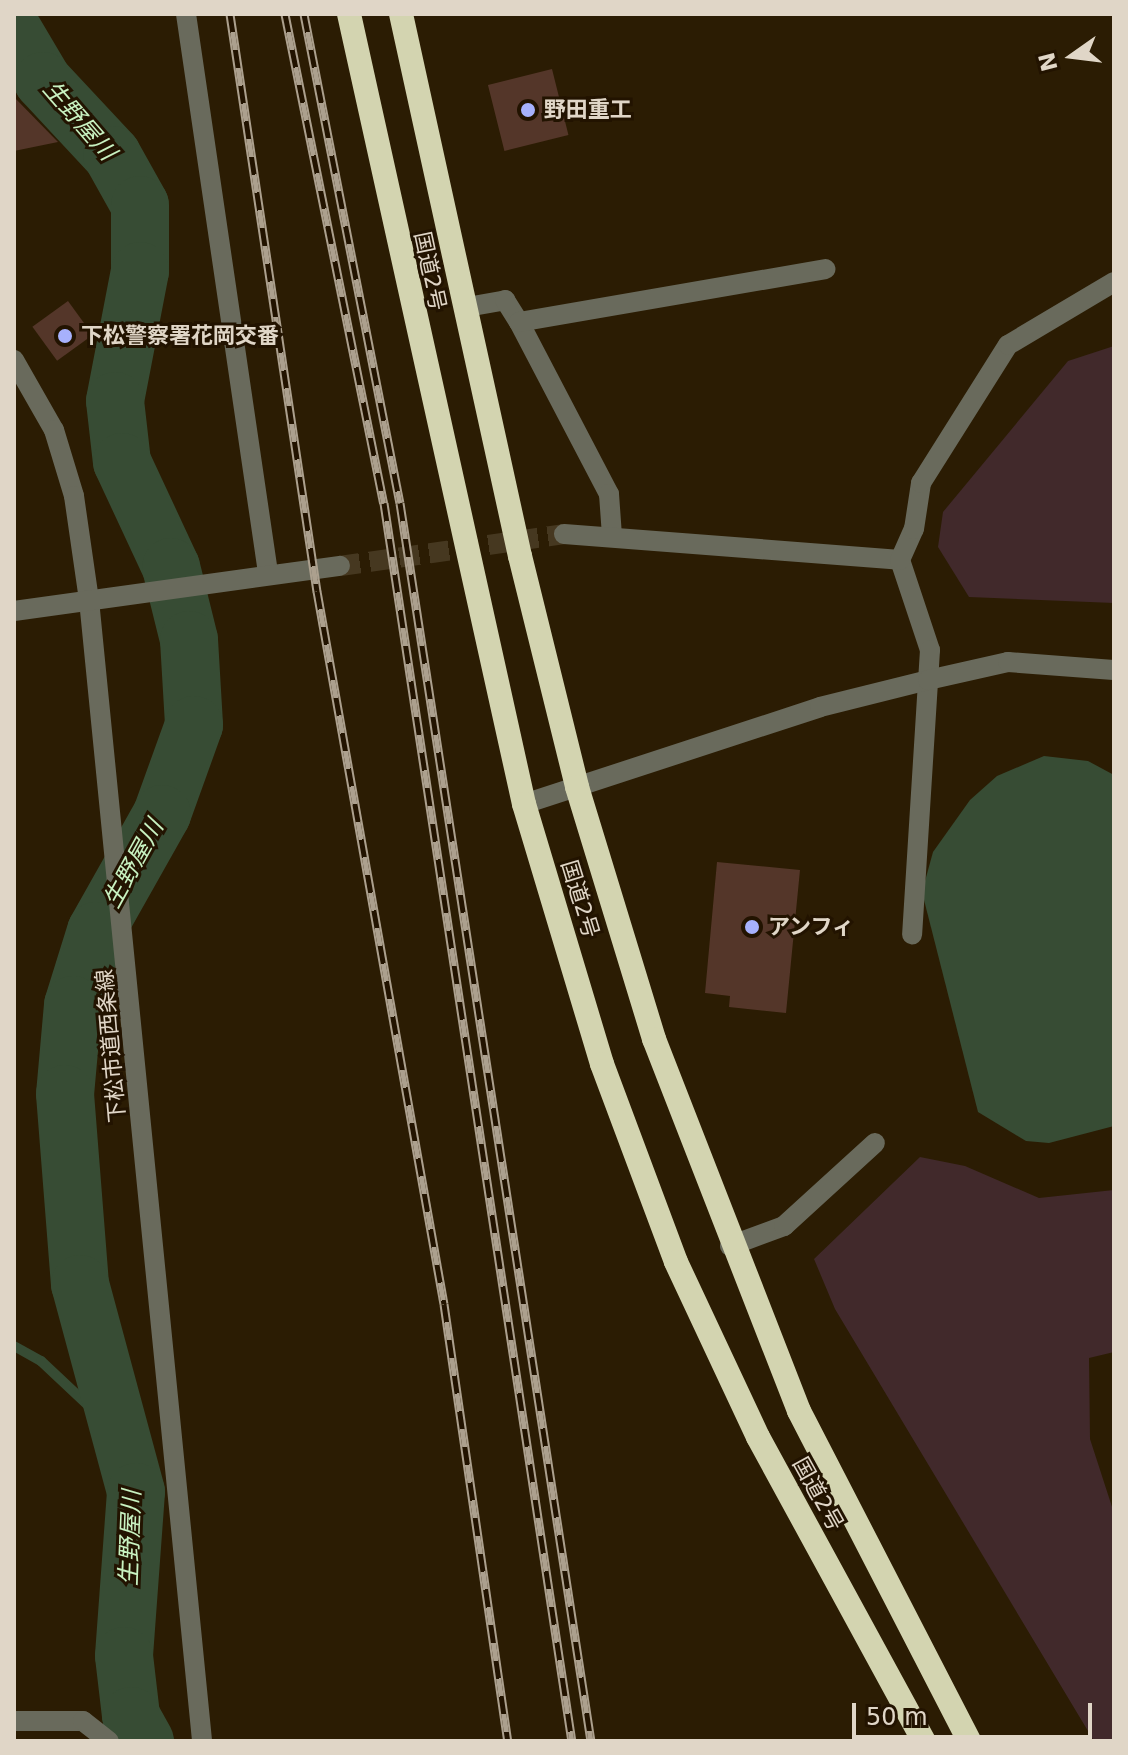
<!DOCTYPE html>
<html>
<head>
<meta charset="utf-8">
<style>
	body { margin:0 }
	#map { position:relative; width:1128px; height:1755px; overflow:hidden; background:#2b1c03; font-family:"DejaVu Sans","Noto Sans JP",sans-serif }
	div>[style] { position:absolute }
	.green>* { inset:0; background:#41292b }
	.water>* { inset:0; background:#374c34 }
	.stream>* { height:10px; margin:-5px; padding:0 5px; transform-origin:5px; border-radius:5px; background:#374c34 }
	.river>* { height:58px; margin:-29px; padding:0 29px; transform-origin:29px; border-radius:29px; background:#374c34 }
	.building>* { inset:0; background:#543629; transform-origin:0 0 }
	.minor-tunnel>* { height:20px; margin-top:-10px; transform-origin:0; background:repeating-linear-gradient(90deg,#463820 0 20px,transparent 0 30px) }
	.minor>* { height:20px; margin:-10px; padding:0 10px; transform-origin:10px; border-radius:10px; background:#696a5c }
	.highway>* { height:24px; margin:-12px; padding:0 12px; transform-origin:12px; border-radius:12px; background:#d3d4b0 }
	.rail>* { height:9px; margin-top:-4.5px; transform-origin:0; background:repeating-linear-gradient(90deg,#221300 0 18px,#aca08e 0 36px); box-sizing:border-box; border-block:2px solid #aca08e }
	.dots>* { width:22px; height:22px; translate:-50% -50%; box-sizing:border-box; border:4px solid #221300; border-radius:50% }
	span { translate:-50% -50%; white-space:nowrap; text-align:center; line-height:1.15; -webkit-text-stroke:6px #221300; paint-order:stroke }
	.poi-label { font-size:22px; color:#e0d6c7; font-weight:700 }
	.left { translate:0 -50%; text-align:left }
	.street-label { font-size:22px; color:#e0d6c7 }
	.water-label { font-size:24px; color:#c8f2c1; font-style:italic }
	.frame { position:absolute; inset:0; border:16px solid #e0d6c7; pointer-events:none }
	.north { position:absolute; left:1032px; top:16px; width:80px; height:80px; -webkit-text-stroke:6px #221300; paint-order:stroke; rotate:256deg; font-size:22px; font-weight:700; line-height:32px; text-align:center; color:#e0d6c7 }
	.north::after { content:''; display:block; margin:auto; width:28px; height:36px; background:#e0d6c7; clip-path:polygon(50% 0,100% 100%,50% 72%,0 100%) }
	.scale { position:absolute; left:852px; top:1703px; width:240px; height:36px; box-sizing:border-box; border:4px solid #e0d6c7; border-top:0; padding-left:10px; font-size:24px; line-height:28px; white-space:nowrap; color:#e0d6c7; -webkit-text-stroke:6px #221300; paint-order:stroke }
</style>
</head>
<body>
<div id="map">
	<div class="green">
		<div style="clip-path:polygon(1114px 346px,1114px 603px,969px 597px,938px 547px,943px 512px,1068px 361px)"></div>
		<div style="clip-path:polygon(920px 1157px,965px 1166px,1039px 1198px,1114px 1190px,1114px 1352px,1089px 1358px,1090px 1439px,1114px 1513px,1114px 1741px,1094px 1741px,835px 1309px,814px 1259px)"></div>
	</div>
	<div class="water">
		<div style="clip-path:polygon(1044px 756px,1088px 761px,1114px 775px,1114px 1126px,1049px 1143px,1026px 1141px,978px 1112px,922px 892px,933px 852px,970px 800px,997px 776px)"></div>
	</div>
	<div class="stream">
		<div style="left:14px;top:1346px;width:31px;rotate:29deg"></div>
		<div style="left:41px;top:1361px;width:111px;rotate:43.2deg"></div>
	</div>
	<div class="river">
		<div style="left:14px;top:32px;width:57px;rotate:59.4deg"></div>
		<div style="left:43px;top:81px;width:101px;rotate:47deg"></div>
		<div style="left:112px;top:155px;width:57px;rotate:60.8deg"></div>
		<div style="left:140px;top:205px;width:66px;rotate:90deg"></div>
		<div style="left:140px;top:271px;width:132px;rotate:100.9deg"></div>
		<div style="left:115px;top:401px;width:61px;rotate:83.5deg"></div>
		<div style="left:122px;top:462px;width:116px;rotate:65deg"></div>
		<div style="left:171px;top:567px;width:75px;rotate:76.1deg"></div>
		<div style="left:189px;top:640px;width:85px;rotate:86.6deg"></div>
		<div style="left:194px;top:725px;width:95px;rotate:109.8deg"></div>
		<div style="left:162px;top:814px;width:134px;rotate:119.4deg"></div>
		<div style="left:96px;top:931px;width:77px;rotate:107.3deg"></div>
		<div style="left:73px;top:1005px;width:89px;rotate:95.1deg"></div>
		<div style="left:65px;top:1094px;width:191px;rotate:85.5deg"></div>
		<div style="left:80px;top:1284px;width:215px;rotate:74.9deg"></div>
		<div style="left:136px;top:1492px;width:164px;rotate:94.2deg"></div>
		<div style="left:124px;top:1656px;width:60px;rotate:83.3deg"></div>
		<div style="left:131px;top:1716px;width:29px;rotate:61deg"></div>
	</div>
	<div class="building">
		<div style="left:552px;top:69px;width:68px;height:66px;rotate:76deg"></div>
		<div style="clip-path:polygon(14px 97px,58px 142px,14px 151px)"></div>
		<div style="left:68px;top:301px;width:42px;height:44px;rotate:54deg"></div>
		<div style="clip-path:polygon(717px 862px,800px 870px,786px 1013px,729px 1007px,730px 996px,705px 993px)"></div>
	</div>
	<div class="minor-tunnel">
		<div style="left:340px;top:566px;width:226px;rotate:-8.1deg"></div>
	</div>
	<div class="minor">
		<div style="left:186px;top:14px;width:565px;rotate:81.65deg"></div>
		<div style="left:467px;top:307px;width:39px;rotate:-10deg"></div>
		<div style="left:505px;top:300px;width:26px;rotate:58deg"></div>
		<div style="left:519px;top:322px;width:194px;rotate:62.4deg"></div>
		<div style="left:609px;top:494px;width:42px;rotate:85.9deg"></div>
		<div style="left:519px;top:322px;width:311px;rotate:-9.8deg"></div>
		<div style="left:14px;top:360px;width:81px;rotate:60.3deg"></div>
		<div style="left:54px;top:430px;width:69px;rotate:73.1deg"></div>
		<div style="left:74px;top:496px;width:105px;rotate:81.8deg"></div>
		<div style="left:89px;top:600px;width:1147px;rotate:84.34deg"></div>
		<div style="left:564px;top:534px;width:337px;rotate:4.4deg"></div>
		<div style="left:900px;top:560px;width:95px;rotate:71.6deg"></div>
		<div style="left:930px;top:650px;width:285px;rotate:93.6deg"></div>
		<div style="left:900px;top:560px;width:34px;rotate:-66deg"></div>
		<div style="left:914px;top:529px;width:47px;rotate:-81.3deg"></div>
		<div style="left:921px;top:483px;width:163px;rotate:-57.8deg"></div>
		<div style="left:1008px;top:345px;width:123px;rotate:-30.7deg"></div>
		<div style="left:14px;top:611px;width:329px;rotate:-7.9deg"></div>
		<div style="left:524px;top:804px;width:311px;rotate:-18.1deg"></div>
		<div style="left:820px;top:707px;width:111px;rotate:-14deg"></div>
		<div style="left:928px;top:680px;width:82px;rotate:-12.7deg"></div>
		<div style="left:1008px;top:662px;width:106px;rotate:4.3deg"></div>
		<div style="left:730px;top:1246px;width:58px;rotate:-20.3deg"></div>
		<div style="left:784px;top:1226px;width:123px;rotate:-42.4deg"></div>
		<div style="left:14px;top:1721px;width:69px"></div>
		<div style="left:83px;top:1721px;width:33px;rotate:38deg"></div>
	</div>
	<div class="highway">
		<div style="left:349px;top:14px;width:809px;rotate:77.51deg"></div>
		<div style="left:524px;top:804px;width:271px;rotate:73.3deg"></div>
		<div style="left:602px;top:1064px;width:211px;rotate:69.5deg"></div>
		<div style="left:676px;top:1262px;width:193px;rotate:64.9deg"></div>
		<div style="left:758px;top:1437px;width:346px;rotate:61.4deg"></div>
		<div style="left:401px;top:14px;width:555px;rotate:77.62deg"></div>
		<div style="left:520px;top:556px;width:238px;rotate:76.1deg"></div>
		<div style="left:577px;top:787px;width:264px;rotate:73deg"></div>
		<div style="left:654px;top:1039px;width:399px;rotate:68.7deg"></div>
		<div style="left:799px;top:1411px;width:371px;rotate:62.7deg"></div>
	</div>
	<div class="rail">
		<div style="left:230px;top:14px;width:584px;rotate:81.43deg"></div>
		<div style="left:317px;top:591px;width:724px;rotate:79.9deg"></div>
		<div style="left:444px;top:1304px;width:442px;rotate:81.7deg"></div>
		<div style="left:285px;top:14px;width:499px;rotate:78.6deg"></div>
		<div style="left:384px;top:503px;width:1252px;rotate:81.37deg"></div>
		<div style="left:304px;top:14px;width:498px;rotate:78.9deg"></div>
		<div style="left:400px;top:503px;width:1253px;rotate:81.23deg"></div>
	</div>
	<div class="dots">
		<div style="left:528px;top:110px;background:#a7b1fc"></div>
		<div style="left:65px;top:336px;background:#a7b1fc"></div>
		<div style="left:752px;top:927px;background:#a7b1fc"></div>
	</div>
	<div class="poi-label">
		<span class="left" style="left:544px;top:110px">野田重工</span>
		<span class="left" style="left:81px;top:336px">下松警察署花岡交番</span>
		<span class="left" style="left:768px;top:927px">アンフィ</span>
	</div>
	<div class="street-label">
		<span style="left:430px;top:271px;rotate:78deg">国道2号</span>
		<span style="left:580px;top:899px;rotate:73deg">国道2号</span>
		<span style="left:111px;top:1046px;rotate:-95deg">下松市道西条線</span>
		<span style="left:818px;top:1494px;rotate:61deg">国道2号</span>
	</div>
	<div class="water-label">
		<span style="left:79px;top:121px;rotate:49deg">生野屋川</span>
		<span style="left:134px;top:864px;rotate:-61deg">生野屋川</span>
		<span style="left:131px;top:1538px;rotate:-88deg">生野屋川</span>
	</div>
	<div class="frame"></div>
	<div class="north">N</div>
	<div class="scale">50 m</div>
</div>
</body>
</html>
